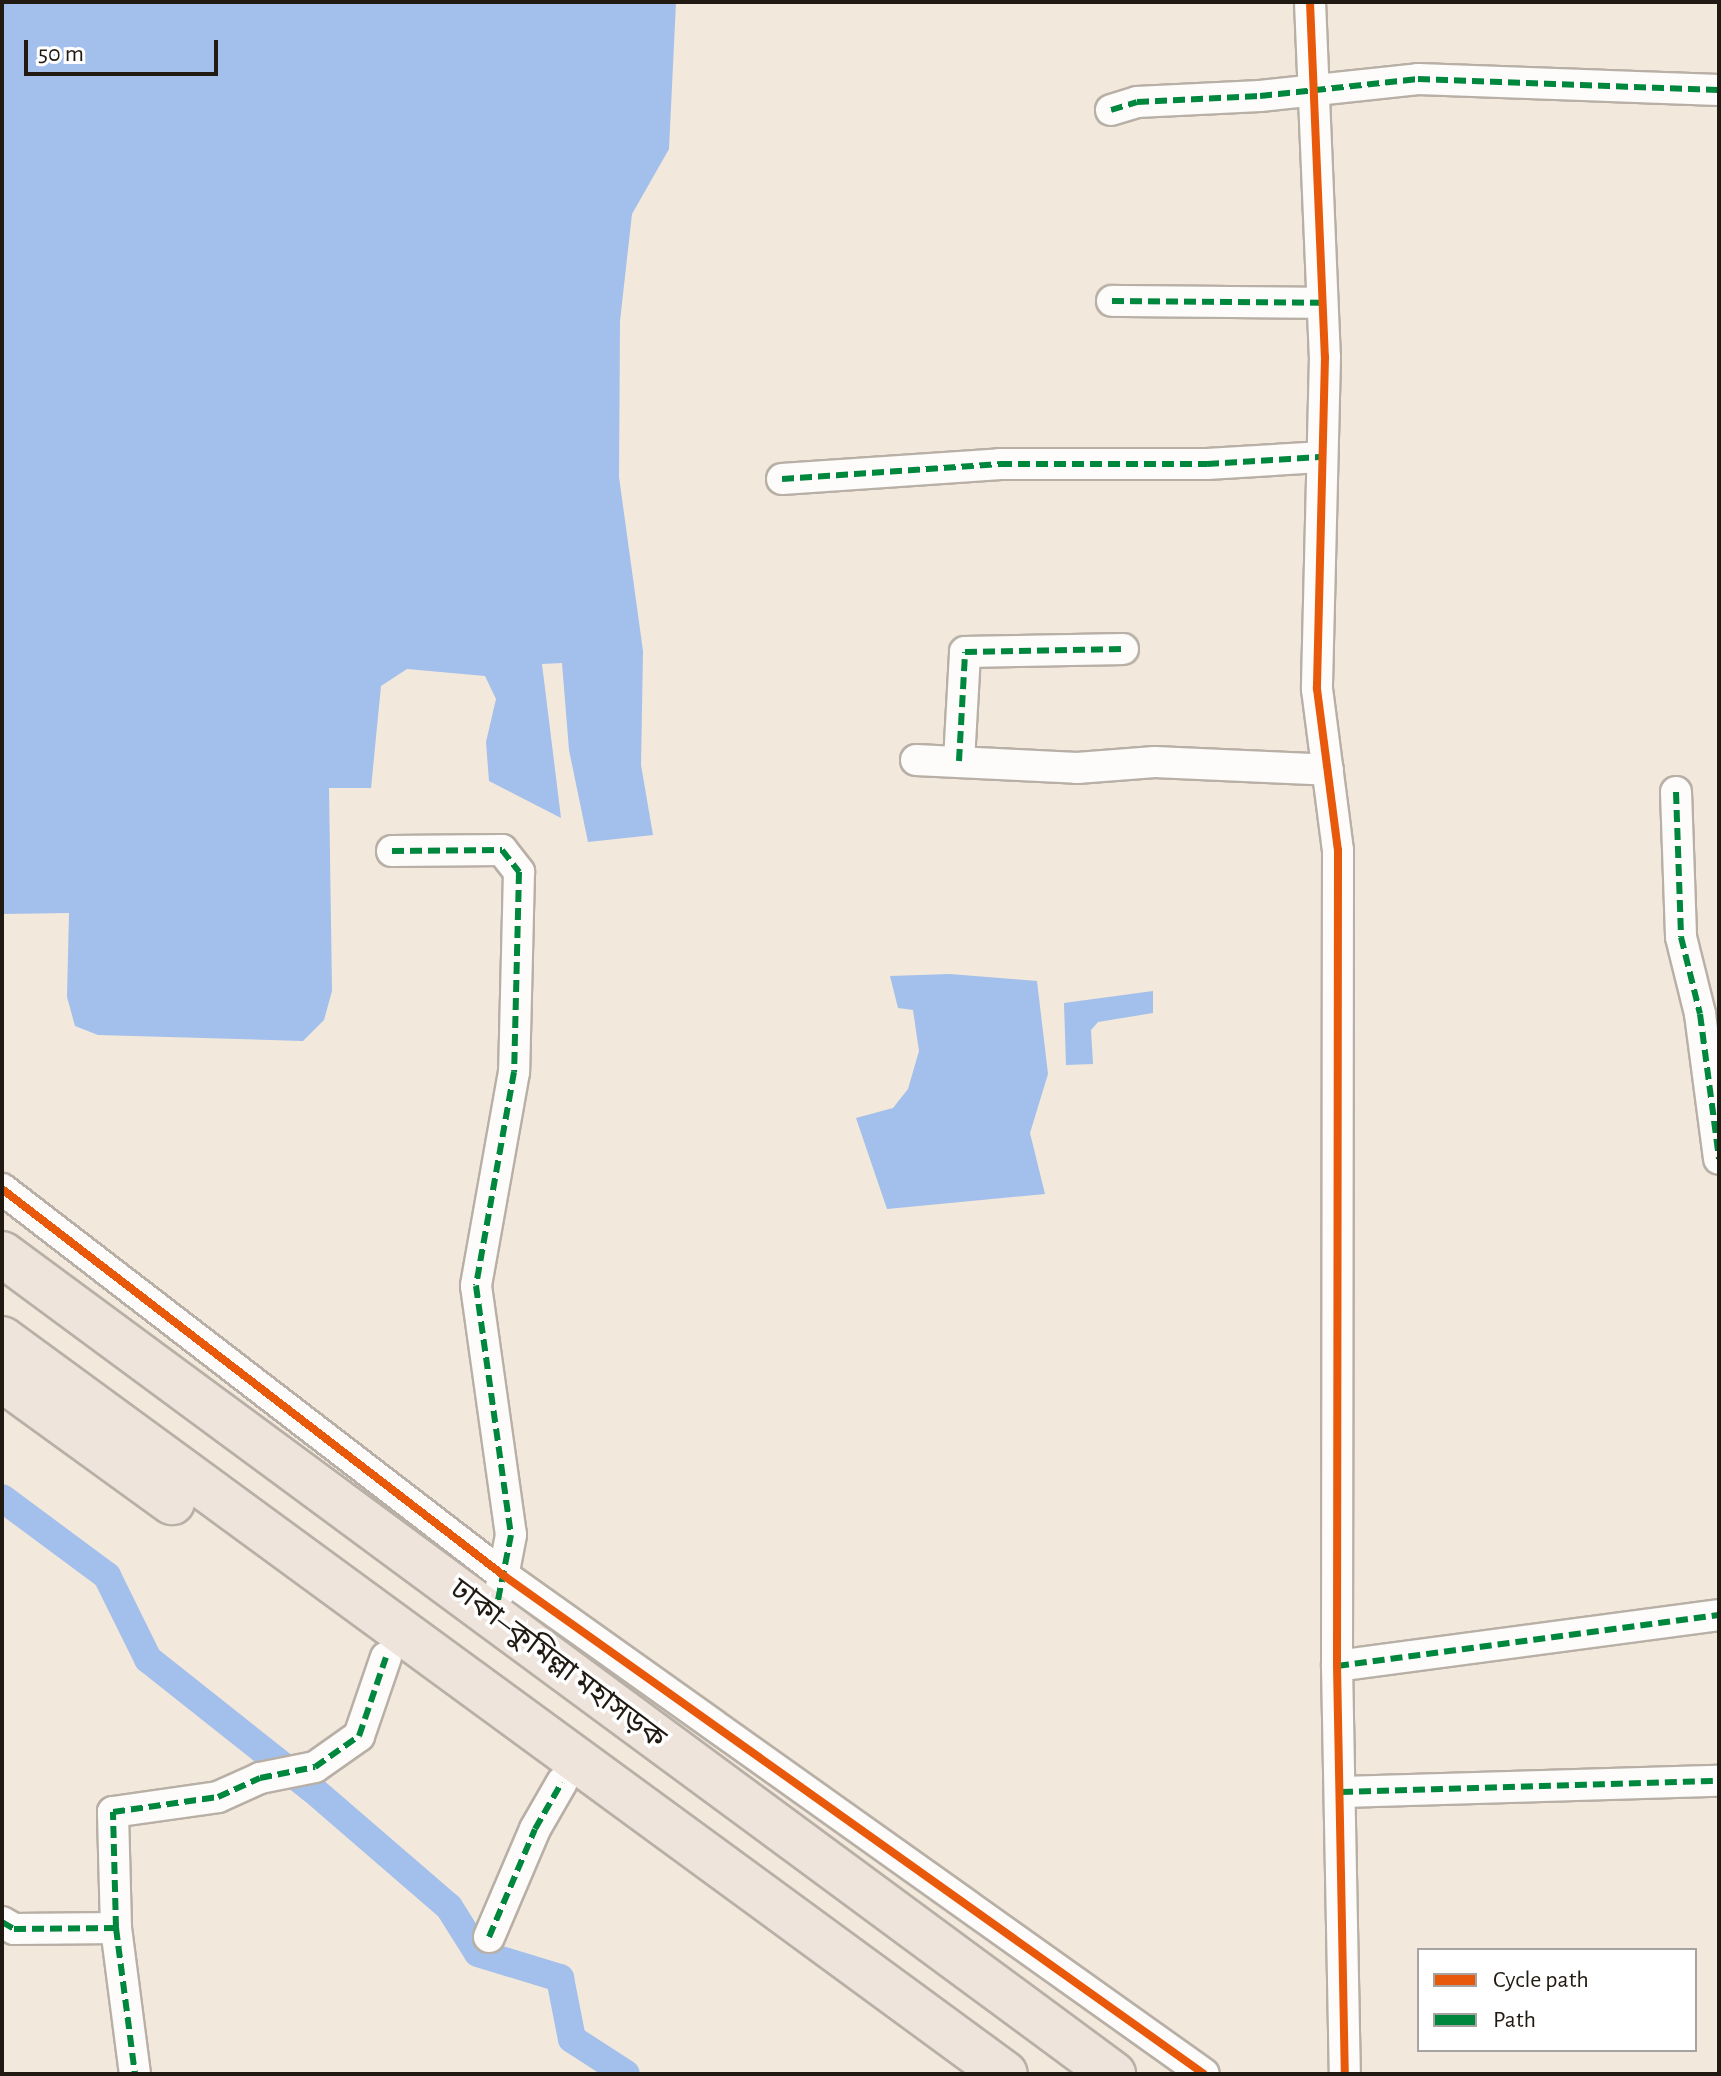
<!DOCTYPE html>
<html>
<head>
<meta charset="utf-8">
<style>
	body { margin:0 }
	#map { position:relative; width:1721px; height:2076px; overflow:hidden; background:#f2e8db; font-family:"Alegreya Sans","Noto Sans Bengali",sans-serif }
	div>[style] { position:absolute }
	.water>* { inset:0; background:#a3bfec }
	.canal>* { height:28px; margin:-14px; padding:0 14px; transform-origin:14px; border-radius:14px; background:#a3bfec }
	.roads { filter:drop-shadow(2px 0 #b8b0a6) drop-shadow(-2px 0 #b8b0a6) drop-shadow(0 2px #b8b0a6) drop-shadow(0 -2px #b8b0a6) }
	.minor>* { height:30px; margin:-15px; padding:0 15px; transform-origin:15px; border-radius:15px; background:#fdfcfa }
	.trunk>* { height:44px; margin:-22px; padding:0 22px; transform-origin:22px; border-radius:22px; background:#eee4dc }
	.quiet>* { height:6px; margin-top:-3px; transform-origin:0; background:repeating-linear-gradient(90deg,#00873e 0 12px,transparent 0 18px) }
	.cycleway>* { height:8px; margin:-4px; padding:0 4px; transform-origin:4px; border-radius:4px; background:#e8590c }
	span { translate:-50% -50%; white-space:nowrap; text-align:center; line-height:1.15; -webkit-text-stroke:7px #fff; paint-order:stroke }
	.street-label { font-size:30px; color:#201a12 }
	.frame { position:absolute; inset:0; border:4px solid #201a12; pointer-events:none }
	.legend { position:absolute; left:1417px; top:1948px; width:280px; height:104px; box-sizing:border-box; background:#fff; border:2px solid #a6a3a0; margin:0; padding:10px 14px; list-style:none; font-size:24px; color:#201a12 }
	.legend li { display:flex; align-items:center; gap:16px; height:40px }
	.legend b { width:40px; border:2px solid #a6a3a0 }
	.scale { position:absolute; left:24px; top:40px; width:194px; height:36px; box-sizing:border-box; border:4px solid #201a12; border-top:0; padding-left:10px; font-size:24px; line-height:28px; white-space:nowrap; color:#201a12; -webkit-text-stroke:6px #fff; paint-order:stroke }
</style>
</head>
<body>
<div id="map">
	<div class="water">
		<div style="clip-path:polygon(2px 2px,676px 2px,669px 149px,632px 214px,620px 321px,619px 477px,643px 651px,641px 765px,653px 835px,588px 842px,569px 750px,562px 663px,542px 664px,561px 818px,489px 781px,486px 742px,496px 699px,485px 676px,407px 669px,381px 686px,371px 788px,329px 788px,332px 991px,324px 1020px,303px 1041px,98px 1035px,75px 1026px,67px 997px,69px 913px,2px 914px)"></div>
		<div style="clip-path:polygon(950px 974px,1037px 981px,1048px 1074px,1030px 1133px,1045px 1194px,887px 1209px,856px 1118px,893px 1108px,908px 1089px,919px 1051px,913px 1010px,898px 1008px,890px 976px)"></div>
		<div style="clip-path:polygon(1153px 991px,1153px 1013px,1098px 1022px,1091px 1030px,1093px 1064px,1066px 1065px,1064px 1003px)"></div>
	</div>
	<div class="canal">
		<div style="left:2px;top:1498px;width:131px;rotate:36.6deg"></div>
		<div style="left:107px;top:1576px;width:93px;rotate:63.7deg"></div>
		<div style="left:148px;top:1659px;width:208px;rotate:38.4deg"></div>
		<div style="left:311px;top:1788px;width:182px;rotate:40.8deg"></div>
		<div style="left:449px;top:1907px;width:54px;rotate:57.8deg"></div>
		<div style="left:478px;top:1953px;width:86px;rotate:17deg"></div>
		<div style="left:560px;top:1978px;width:62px;rotate:78.9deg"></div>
		<div style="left:572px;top:2039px;width:64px;rotate:32.9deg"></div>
	</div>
	<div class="roads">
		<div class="minor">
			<div style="left:1310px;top:2px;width:355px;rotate:87.6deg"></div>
			<div style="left:1325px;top:357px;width:332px;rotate:91.4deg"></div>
			<div style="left:1317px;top:689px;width:162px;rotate:82.6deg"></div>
			<div style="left:1338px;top:850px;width:816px;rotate:90.07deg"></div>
			<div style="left:1337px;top:1666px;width:408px;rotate:88.9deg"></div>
			<div style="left:1111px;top:110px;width:27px;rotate:-17deg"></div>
			<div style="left:1137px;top:102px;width:123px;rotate:-2.8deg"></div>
			<div style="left:1260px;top:96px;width:159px;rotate:-6.1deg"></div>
			<div style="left:1418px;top:79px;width:301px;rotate:2.1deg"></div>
			<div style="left:1112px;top:301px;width:210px;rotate:0.5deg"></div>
			<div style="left:782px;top:479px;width:219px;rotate:-3.9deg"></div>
			<div style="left:1000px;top:464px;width:207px"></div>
			<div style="left:1207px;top:464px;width:113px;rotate:-3.5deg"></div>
			<div style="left:916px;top:760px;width:161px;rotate:2.8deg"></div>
			<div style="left:1077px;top:768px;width:78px;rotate:-4.4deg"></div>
			<div style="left:1155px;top:762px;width:173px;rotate:2.6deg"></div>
			<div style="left:959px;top:761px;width:109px;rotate:-86.8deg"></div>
			<div style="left:965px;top:652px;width:158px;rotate:-1.1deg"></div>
			<div style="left:1676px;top:792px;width:145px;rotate:88deg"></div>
			<div style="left:1681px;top:937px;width:79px;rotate:76.1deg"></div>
			<div style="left:1700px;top:1014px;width:146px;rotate:82.5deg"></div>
			<div style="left:392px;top:851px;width:110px;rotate:-0.5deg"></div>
			<div style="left:502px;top:850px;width:28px;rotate:52deg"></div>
			<div style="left:519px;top:872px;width:200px;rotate:91.4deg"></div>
			<div style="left:514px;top:1072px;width:217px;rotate:100.1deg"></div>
			<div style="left:476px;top:1286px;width:251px;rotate:82deg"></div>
			<div style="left:511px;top:1535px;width:58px;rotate:100.9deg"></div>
			<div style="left:2px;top:1189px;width:632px;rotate:37.61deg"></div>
			<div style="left:503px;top:1575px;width:860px;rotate:35.44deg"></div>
			<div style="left:1337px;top:1666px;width:385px;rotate:-7.6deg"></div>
			<div style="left:1341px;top:1792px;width:378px;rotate:-1.7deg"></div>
			<div style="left:2px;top:1922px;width:14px;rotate:30deg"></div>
			<div style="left:14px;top:1929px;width:102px;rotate:-0.6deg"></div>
			<div style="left:116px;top:1928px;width:147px;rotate:82.6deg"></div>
			<div style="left:116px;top:1928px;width:116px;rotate:-91.5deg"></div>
			<div style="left:113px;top:1812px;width:106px;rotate:-8.1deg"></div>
			<div style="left:218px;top:1797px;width:46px;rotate:-24.3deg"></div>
			<div style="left:260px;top:1778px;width:56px;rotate:-11.3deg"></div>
			<div style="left:315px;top:1767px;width:54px;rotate:-35.2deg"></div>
			<div style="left:359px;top:1736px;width:83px;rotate:-71.1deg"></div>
			<div style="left:489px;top:1937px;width:117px;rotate:-66.9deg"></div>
			<div style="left:535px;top:1829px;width:54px;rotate:-60.1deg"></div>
		</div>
		<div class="trunk">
			<div style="left:2px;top:1254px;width:1381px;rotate:36.43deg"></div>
			<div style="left:2px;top:1339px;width:1243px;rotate:36.23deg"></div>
			<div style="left:2px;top:1379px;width:210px;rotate:35.9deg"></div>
		</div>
	</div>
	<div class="quiet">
		<div style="left:1111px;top:110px;width:27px;rotate:-17deg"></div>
		<div style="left:1137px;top:102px;width:123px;rotate:-2.8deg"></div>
		<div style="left:1260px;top:96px;width:159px;rotate:-6.1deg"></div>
		<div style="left:1418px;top:79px;width:301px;rotate:2.1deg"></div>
		<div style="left:1112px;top:301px;width:210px;rotate:0.5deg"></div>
		<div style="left:782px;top:479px;width:219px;rotate:-3.9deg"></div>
		<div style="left:1000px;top:464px;width:207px"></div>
		<div style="left:1207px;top:464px;width:113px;rotate:-3.5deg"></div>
		<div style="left:959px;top:761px;width:109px;rotate:-86.8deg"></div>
		<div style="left:965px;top:652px;width:158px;rotate:-1.1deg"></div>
		<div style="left:1676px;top:792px;width:145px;rotate:88deg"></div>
		<div style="left:1681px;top:937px;width:79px;rotate:76.1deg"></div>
		<div style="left:1700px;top:1014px;width:146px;rotate:82.5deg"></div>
		<div style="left:392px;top:851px;width:110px;rotate:-0.5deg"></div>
		<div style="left:502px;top:850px;width:28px;rotate:52deg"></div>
		<div style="left:519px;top:872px;width:200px;rotate:91.4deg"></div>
		<div style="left:514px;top:1072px;width:217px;rotate:100.1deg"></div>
		<div style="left:476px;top:1286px;width:251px;rotate:82deg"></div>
		<div style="left:511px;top:1535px;width:82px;rotate:101.3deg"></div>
		<div style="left:1337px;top:1666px;width:385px;rotate:-7.6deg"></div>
		<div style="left:1341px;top:1792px;width:378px;rotate:-1.7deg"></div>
		<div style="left:2px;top:1922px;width:14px;rotate:30deg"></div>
		<div style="left:14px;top:1929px;width:102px;rotate:-0.6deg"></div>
		<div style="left:116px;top:1928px;width:147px;rotate:82.6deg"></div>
		<div style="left:116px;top:1928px;width:116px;rotate:-91.5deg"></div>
		<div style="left:113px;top:1812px;width:106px;rotate:-8.1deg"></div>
		<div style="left:218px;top:1797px;width:46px;rotate:-24.3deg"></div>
		<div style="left:260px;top:1778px;width:56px;rotate:-11.3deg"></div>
		<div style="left:315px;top:1767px;width:54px;rotate:-35.2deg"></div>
		<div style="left:359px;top:1736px;width:83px;rotate:-71.1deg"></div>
		<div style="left:489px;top:1937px;width:117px;rotate:-66.9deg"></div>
		<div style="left:535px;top:1829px;width:54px;rotate:-60.1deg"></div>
	</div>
	<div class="cycleway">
		<div style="left:1310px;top:2px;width:355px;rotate:87.6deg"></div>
		<div style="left:1325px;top:357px;width:332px;rotate:91.4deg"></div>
		<div style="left:1317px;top:689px;width:162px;rotate:82.6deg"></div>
		<div style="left:1338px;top:850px;width:816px;rotate:90.07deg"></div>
		<div style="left:1337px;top:1666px;width:408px;rotate:88.9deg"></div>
		<div style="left:2px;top:1189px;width:632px;rotate:37.61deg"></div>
		<div style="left:503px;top:1575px;width:860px;rotate:35.44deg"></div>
	</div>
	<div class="street-label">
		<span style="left:558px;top:1664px;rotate:37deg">ঢাকা–কুমিল্লা মহাসড়ক</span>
	</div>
	<div class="frame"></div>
	<ul class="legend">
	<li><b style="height:10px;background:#e8590c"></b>Cycle path</li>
	<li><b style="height:10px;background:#00873e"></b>Path</li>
	</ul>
	<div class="scale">50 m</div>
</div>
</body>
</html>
